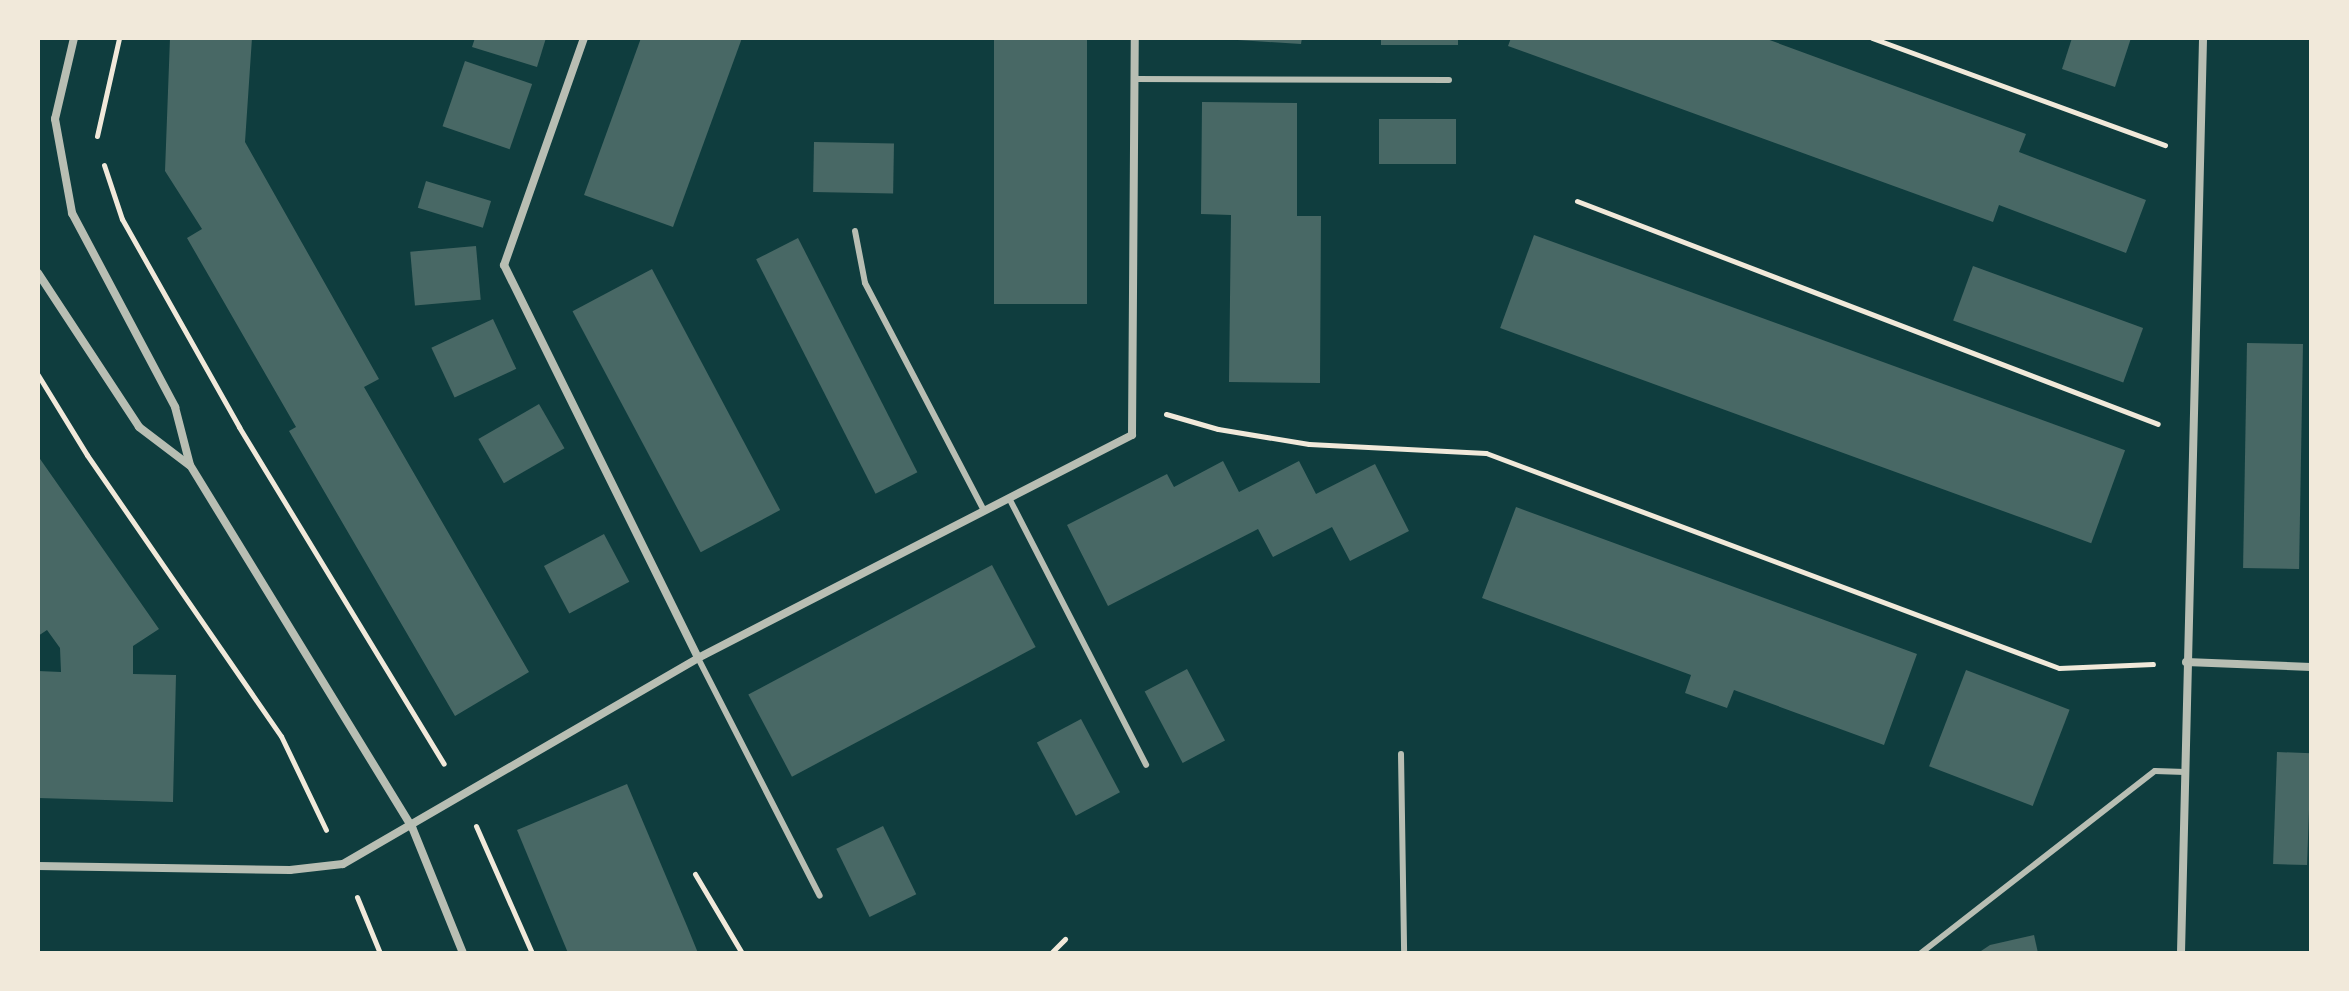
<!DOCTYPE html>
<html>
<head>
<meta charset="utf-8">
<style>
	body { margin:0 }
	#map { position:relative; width:2349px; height:991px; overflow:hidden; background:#0f3d3e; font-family:Bitter,serif }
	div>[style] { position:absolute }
	.building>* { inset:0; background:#486865; transform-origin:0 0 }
	.path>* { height:5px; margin:-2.5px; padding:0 2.5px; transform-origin:2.5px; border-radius:2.5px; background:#f1e9da }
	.service>* { height:6px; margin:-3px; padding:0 3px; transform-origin:3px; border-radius:3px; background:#b8beb3 }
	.minor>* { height:8px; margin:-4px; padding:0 4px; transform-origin:4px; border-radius:4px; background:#b8beb3 }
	span { translate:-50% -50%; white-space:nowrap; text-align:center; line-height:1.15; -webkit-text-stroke:8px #f1e9da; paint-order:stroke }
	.frame { position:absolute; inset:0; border:40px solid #f1e9da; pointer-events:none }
</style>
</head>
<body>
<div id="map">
	<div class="building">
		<div style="clip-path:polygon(170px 38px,252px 38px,245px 142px,379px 379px,364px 387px,529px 672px,455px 716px,289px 431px,296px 427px,187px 238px,202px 229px,165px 171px)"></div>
		<div style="clip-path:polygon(475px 38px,546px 38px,537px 67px,472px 47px)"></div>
		<div style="clip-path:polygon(641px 38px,742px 38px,673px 227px,584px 195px)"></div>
		<div style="left:994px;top:38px;width:93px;height:266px"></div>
		<div style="clip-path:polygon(1207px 38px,1302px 38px,1301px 44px)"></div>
		<div style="left:1381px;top:38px;width:77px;height:7px"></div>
		<div style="clip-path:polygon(1511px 38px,1764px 38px,2026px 134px,2019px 152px,2146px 200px,2126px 253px,1999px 205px,1993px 222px,1508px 46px)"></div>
		<div style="clip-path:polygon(2072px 38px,2131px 38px,2115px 87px,2062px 69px)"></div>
		<div style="left:465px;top:61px;width:71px;height:69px;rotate:19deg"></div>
		<div style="clip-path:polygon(1202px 102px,1297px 103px,1297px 216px,1321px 216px,1320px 383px,1229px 382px,1231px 215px,1201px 214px)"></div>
		<div style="left:1379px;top:119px;width:77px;height:45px"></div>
		<div style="left:814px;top:142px;width:80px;height:50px;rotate:1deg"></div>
		<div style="left:426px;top:181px;width:68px;height:28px;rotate:17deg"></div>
		<div style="left:1534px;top:235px;width:629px;height:99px;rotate:20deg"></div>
		<div style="left:798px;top:238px;width:263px;height:47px;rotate:63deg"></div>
		<div style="left:476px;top:246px;width:54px;height:66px;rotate:85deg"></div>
		<div style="left:1973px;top:266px;width:181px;height:58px;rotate:20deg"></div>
		<div style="left:652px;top:269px;width:273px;height:90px;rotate:62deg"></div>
		<div style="left:493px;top:319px;width:55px;height:68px;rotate:65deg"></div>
		<div style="left:2247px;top:343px;width:56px;height:225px;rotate:1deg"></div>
		<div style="left:539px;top:404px;width:51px;height:70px;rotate:60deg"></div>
		<div style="clip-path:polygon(38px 456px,159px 629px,133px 646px,133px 674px,176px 675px,173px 802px,38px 798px,38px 671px,61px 672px,60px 648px,47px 630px,38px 636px)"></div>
		<div style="clip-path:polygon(1223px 461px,1239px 492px,1299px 461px,1316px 494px,1375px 464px,1409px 531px,1350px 561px,1332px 527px,1273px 557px,1258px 529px,1108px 606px,1067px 525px,1167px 474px,1174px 487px)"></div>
		<div style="clip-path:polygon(1516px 507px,1917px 654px,1884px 745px,1734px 690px,1727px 708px,1685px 693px,1691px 675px,1482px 598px)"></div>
		<div style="left:604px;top:534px;width:54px;height:68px;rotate:62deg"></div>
		<div style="left:992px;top:565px;width:93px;height:276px;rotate:62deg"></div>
		<div style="left:1187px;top:669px;width:81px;height:48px;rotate:62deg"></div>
		<div style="left:1966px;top:670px;width:111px;height:103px;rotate:21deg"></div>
		<div style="left:1081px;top:719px;width:83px;height:50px;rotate:62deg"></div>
		<div style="left:2277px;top:752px;width:34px;height:112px;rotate:2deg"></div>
		<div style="clip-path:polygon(627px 784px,687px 926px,698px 953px,568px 953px,517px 830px)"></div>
		<div style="left:883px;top:826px;width:76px;height:52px;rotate:64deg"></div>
		<div style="clip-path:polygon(2034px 935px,2038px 953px,1978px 953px,1990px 945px)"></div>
	</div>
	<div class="path">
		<div style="left:1872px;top:38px;width:312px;rotate:20.1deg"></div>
		<div style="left:97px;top:136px;width:100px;rotate:-77.3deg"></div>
		<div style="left:104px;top:165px;width:57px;rotate:71.6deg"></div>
		<div style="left:122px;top:219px;width:239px;rotate:60.6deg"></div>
		<div style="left:239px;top:427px;width:394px;rotate:58.7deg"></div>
		<div style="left:1577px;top:201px;width:622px;rotate:21deg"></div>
		<div style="left:38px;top:375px;width:94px;rotate:58.5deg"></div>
		<div style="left:87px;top:455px;width:341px;rotate:55.4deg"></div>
		<div style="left:281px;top:736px;width:104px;rotate:64.4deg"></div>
		<div style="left:1166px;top:414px;width:54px;rotate:16.1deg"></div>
		<div style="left:1218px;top:429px;width:92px;rotate:9.4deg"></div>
		<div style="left:1309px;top:444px;width:177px;rotate:2.9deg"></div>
		<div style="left:1486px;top:453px;width:612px;rotate:20.57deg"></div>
		<div style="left:2059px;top:668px;width:94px;rotate:-2.4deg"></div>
		<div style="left:476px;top:826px;width:139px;rotate:66.2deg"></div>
		<div style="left:695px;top:874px;width:92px;rotate:59.3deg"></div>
		<div style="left:357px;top:897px;width:61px;rotate:67.7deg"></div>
		<div style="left:1051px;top:953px;width:20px;rotate:-45deg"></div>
	</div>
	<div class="service">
		<div style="left:1135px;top:79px;width:314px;rotate:0.2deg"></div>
		<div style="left:855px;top:231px;width:53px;rotate:79.1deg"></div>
		<div style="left:865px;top:283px;width:257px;rotate:62.4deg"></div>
		<div style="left:1009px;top:498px;width:300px;rotate:62.8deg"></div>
		<div style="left:698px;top:658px;width:267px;rotate:62.9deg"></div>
		<div style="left:1401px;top:754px;width:199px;rotate:89.1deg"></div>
		<div style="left:1921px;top:953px;width:296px;rotate:-37.9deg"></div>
		<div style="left:2155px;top:771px;width:30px;rotate:2deg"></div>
	</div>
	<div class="minor">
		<div style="left:74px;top:38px;width:83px;rotate:103.2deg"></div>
		<div style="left:55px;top:119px;width:96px;rotate:79.7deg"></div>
		<div style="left:72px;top:213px;width:220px;rotate:62deg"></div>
		<div style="left:175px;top:407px;width:60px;rotate:75.5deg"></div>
		<div style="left:190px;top:465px;width:425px;rotate:58.5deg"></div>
		<div style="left:412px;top:827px;width:136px;rotate:68deg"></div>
		<div style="left:584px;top:38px;width:241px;rotate:109.4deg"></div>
		<div style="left:504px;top:265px;width:438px;rotate:63.7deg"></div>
		<div style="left:38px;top:273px;width:184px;rotate:56.7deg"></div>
		<div style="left:139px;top:427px;width:63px;rotate:37.2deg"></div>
		<div style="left:2186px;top:662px;width:125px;rotate:2.3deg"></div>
		<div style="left:38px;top:866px;width:252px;rotate:0.9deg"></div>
		<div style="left:290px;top:870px;width:53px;rotate:-6.5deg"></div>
		<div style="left:343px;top:864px;width:410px;rotate:-30.1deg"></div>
		<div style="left:698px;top:658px;width:488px;rotate:-27.2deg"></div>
		<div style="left:1132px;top:435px;width:397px;rotate:-89.6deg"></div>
		<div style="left:2181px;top:953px;width:915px;rotate:-88.62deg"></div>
	</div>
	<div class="frame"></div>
</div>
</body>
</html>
